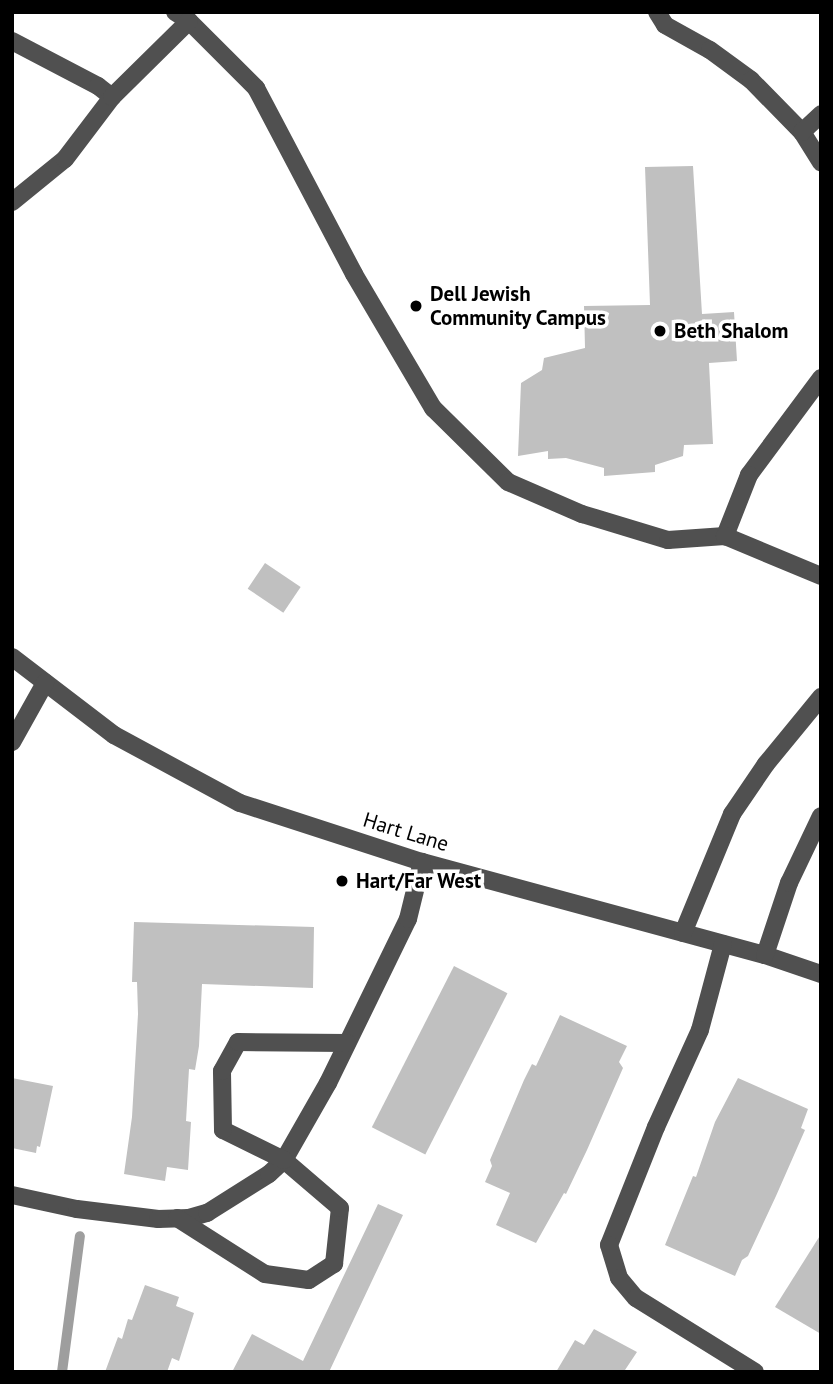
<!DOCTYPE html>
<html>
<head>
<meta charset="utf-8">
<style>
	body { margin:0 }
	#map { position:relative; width:833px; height:1384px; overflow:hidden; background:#fff; font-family:"PT Sans",sans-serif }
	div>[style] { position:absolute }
	.stream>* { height:10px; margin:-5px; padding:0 5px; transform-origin:5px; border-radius:5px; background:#9e9e9e }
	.building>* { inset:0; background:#c0c0c0; transform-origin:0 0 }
	.minor>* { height:18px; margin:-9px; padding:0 9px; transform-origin:9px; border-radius:9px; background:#505050 }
	.dots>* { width:19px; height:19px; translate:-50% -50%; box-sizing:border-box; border:4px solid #fff; border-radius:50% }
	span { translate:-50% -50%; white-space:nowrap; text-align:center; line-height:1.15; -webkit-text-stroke:7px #fff; paint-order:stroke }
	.poi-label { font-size:21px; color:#000; font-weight:700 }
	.left { translate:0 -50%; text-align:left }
	.street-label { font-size:21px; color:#000 }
	.frame { position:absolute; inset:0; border:14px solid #000; pointer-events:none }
</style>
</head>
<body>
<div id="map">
	<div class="stream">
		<div style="left:62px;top:1372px;width:137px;rotate:-82.5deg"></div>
	</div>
	<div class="building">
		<div style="clip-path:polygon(693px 166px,702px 314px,734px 312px,737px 361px,709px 363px,713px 444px,684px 445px,683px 456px,655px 465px,655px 472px,604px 476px,604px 468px,566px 458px,548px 459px,548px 451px,518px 456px,521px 383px,542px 370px,544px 358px,585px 348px,584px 306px,650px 305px,645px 167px)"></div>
		<div style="left:265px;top:563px;width:43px;height:31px;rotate:34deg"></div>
		<div style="clip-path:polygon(134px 922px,314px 927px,313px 988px,202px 984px,199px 1046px,195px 1070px,189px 1069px,186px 1121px,191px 1122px,188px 1170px,167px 1167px,165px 1181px,124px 1174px,132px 1117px,138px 1014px,137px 982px,132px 982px)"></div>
		<div style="left:454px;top:966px;width:60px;height:181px;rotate:27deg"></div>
		<div style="clip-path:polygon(560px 1015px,627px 1046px,619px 1062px,623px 1068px,587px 1150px,566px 1194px,564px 1193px,536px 1243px,496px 1225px,510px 1193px,485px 1182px,492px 1166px,490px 1160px,524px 1080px,532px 1064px,536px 1066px)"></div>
		<div style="clip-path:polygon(12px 1078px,53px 1086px,40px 1147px,37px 1146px,36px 1153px,12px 1148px)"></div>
		<div style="clip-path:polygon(738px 1078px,808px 1109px,801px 1128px,805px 1130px,776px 1196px,748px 1256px,742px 1260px,735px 1276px,665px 1245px,693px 1176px,696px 1177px,715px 1122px)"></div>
		<div style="clip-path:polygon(378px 1204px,403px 1215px,329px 1372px,232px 1372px,252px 1334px,303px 1361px)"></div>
		<div style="clip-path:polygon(821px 1234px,821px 1334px,775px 1307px)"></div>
		<div style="clip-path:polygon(145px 1285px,179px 1297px,176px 1306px,194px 1313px,179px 1361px,172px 1358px,167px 1372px,105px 1372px,118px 1337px,122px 1339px,128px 1319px,132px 1320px)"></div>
		<div style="clip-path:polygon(594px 1329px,637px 1352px,625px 1370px,628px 1372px,556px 1372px,575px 1340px,584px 1345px)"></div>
	</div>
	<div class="minor">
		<div style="left:175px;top:12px;width:17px;rotate:33deg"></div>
		<div style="left:189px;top:21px;width:95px;rotate:45deg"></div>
		<div style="left:256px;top:88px;width:210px;rotate:62.2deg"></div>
		<div style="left:354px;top:274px;width:156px;rotate:59.5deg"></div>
		<div style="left:433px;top:408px;width:105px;rotate:44.6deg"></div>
		<div style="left:508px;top:482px;width:81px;rotate:23.4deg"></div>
		<div style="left:582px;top:514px;width:90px;rotate:16.8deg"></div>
		<div style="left:668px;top:540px;width:57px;rotate:-4deg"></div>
		<div style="left:657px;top:12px;width:15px;rotate:58deg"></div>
		<div style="left:665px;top:25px;width:51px;rotate:29.1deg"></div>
		<div style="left:710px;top:50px;width:51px;rotate:36.2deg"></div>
		<div style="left:751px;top:80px;width:73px;rotate:45.6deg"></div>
		<div style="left:802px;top:132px;width:36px;rotate:58deg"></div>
		<div style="left:12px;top:41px;width:97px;rotate:27.6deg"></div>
		<div style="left:98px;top:86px;width:18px;rotate:38deg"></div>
		<div style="left:802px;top:132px;width:26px;rotate:-43deg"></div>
		<div style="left:12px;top:202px;width:68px;rotate:-39.1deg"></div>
		<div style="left:65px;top:159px;width:78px;rotate:-52.8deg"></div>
		<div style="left:112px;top:97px;width:108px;rotate:-44.6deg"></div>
		<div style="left:821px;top:378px;width:121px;rotate:126.6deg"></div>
		<div style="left:749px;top:475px;width:66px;rotate:111.5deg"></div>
		<div style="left:725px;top:536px;width:104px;rotate:22.6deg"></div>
		<div style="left:12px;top:657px;width:128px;rotate:37.4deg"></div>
		<div style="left:114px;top:735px;width:143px;rotate:28.4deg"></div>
		<div style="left:240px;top:803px;width:191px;rotate:18deg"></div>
		<div style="left:422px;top:862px;width:355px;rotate:15.2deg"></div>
		<div style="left:765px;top:955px;width:59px;rotate:18.7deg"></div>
		<div style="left:12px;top:742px;width:68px;rotate:-60.8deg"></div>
		<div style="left:683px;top:933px;width:129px;rotate:-67.6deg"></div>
		<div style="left:732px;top:814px;width:60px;rotate:-55.8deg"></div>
		<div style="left:766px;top:764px;width:87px;rotate:-50.6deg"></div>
		<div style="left:723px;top:944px;width:89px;rotate:105deg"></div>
		<div style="left:700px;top:1030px;width:107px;rotate:114.4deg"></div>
		<div style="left:656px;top:1127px;width:127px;rotate:111.7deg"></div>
		<div style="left:609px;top:1245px;width:34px;rotate:73deg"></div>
		<div style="left:619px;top:1278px;width:26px;rotate:50deg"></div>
		<div style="left:636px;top:1298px;width:140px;rotate:31.9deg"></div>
		<div style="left:765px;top:955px;width:76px;rotate:-71.6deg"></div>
		<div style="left:789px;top:883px;width:74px;rotate:-64.5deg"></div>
		<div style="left:12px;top:1195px;width:66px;rotate:12.2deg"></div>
		<div style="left:77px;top:1209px;width:82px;rotate:7deg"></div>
		<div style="left:158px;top:1219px;width:31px;rotate:-2deg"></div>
		<div style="left:189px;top:1218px;width:19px;rotate:-16deg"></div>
		<div style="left:207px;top:1213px;width:73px;rotate:-32.2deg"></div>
		<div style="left:269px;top:1174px;width:21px;rotate:-43deg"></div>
		<div style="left:284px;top:1160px;width:89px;rotate:-60.3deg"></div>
		<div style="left:328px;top:1083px;width:182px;rotate:-64deg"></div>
		<div style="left:408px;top:919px;width:59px;rotate:-76.2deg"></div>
		<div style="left:177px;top:1218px;width:104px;rotate:32.5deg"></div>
		<div style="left:265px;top:1274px;width:44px;rotate:7.8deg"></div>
		<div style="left:309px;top:1280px;width:30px;rotate:-33deg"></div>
		<div style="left:334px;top:1264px;width:56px;rotate:-83.9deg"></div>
		<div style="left:340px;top:1208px;width:74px;rotate:-139.4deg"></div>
		<div style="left:284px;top:1160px;width:68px;rotate:-153.8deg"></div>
		<div style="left:223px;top:1130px;width:59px;rotate:-91deg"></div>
		<div style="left:222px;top:1071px;width:33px;rotate:-61deg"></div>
		<div style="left:238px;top:1042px;width:109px;rotate:0.5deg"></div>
	</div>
	<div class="dots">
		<div style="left:416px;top:306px;background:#000"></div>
		<div style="left:660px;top:331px;background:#000"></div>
		<div style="left:342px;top:881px;background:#000"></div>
	</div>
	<div class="poi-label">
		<span class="left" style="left:430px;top:306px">Dell Jewish<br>Community Campus</span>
		<span class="left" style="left:674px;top:331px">Beth Shalom</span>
		<span class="left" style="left:356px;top:881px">Hart/Far West</span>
	</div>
	<div class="street-label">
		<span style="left:406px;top:832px;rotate:17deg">Hart Lane</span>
	</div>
	<div class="frame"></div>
</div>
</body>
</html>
